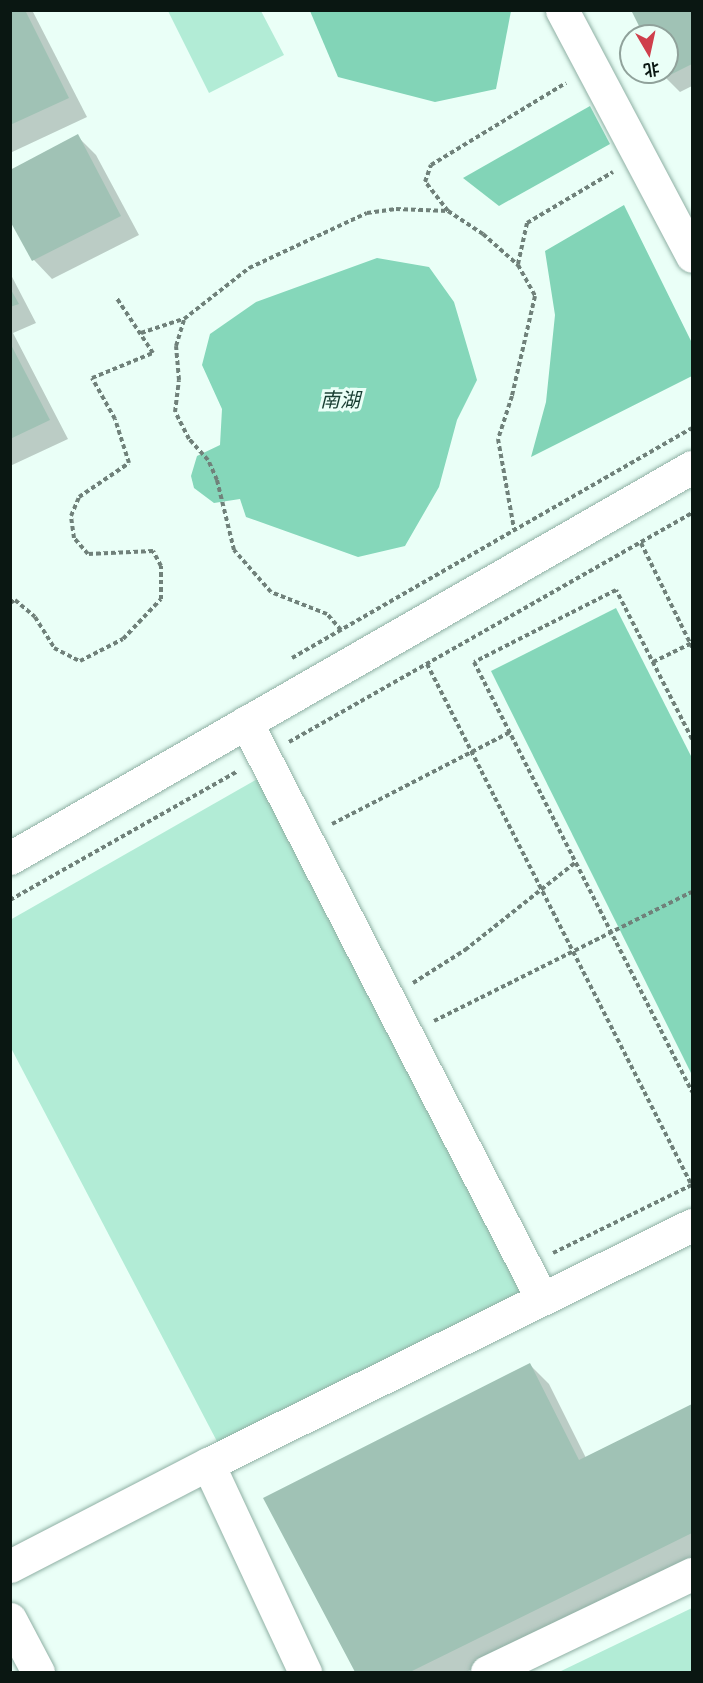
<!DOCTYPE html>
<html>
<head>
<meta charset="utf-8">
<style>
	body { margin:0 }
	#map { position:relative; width:703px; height:1683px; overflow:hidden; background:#eafff7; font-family:"PT Sans Narrow","Noto Sans SC",sans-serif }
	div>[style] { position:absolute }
	.green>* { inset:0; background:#b2ecd6 }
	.forest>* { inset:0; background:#82d4b7 }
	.water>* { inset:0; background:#85d7ba }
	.shadow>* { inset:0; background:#0003 }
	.building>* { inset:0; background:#a0c2b5 }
	.path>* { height:4px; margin-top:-2px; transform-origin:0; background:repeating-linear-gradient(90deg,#70817a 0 4.5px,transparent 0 7.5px) }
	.roads { filter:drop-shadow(0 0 2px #8fb0a4) drop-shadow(0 0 2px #8fb0a4) }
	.minor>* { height:33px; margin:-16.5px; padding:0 16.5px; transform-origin:16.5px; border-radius:16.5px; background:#fff }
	span { translate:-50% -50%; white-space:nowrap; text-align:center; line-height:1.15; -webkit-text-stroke:6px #eafff7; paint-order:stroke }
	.water-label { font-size:20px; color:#183e32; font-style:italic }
	.frame { position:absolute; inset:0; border:12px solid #0a1712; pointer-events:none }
	.north { position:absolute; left:619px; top:24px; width:60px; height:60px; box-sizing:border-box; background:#eafff7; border:2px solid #90a29b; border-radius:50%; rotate:171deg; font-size:16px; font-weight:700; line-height:24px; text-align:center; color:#0a1712 }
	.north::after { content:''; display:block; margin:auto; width:21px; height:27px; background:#cf3f4c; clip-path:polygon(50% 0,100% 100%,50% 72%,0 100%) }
</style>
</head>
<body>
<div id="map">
	<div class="green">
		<div style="clip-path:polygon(168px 11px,261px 11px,284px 55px,209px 93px)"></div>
		<div style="clip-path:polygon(268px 773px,526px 1293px,221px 1449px,11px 1048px,10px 920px)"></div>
		<div style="clip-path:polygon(692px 1608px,692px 1672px,559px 1672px)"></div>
	</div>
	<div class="forest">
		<div style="clip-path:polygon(310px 11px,511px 11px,496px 89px,435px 102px,338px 77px)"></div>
		<div style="clip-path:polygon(590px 106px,610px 144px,499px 206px,463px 178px)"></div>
		<div style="clip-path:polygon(624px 205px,692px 343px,692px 376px,531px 457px,546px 402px,555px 315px,545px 251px)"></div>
	</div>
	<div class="water">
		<div style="clip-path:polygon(377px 258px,429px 267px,454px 302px,477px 380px,457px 420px,439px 487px,405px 546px,358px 557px,246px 517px,240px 499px,214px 503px,194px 488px,191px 476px,197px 456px,220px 445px,222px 409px,202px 365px,210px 334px,256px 302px)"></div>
		<div style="clip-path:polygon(616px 608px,692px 758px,692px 1075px,491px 671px)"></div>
	</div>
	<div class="shadow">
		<div style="clip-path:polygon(10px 10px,32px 10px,87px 117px,10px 153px)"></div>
		<div style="clip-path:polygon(633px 10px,692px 10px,692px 86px,680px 92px,665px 77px,667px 36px,645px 36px)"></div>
		<div style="clip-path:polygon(77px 136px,96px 155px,139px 235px,52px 279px,34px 260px,10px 218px)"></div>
		<div style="clip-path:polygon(10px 273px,36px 323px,13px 333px,68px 439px,10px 466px)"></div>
		<div style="clip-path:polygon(530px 1365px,549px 1384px,586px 1458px,692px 1405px,692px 1561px,466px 1672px,357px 1672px,265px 1499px)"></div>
	</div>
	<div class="building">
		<div style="clip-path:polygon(10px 10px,25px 10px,69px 98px,10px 125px)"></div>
		<div style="clip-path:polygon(631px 10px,692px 10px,692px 64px,664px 78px,661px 72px,667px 72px,667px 36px,644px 36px)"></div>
		<div style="clip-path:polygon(78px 134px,121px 216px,32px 261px,10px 221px,10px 170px)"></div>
		<div style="clip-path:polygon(10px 288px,19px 304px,10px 307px)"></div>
		<div style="clip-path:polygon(10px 343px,50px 420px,10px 439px)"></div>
		<div style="clip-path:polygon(530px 1363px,579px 1460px,692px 1404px,692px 1533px,410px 1672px,355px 1672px,263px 1498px)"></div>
	</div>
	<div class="path">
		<div style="left:448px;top:211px;width:37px;rotate:-128deg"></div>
		<div style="left:425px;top:182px;width:18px;rotate:-71deg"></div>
		<div style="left:431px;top:165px;width:158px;rotate:-31.3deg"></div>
		<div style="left:518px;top:264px;width:42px;rotate:-77.6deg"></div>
		<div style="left:527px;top:223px;width:100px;rotate:-30.7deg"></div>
		<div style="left:141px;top:333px;width:44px;rotate:-18.4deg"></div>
		<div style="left:641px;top:543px;width:116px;rotate:63.9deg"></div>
		<div style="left:10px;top:603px;width:6px;rotate:-31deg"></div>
		<div style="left:15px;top:600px;width:26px;rotate:40deg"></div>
		<div style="left:35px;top:617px;width:36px;rotate:58deg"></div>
		<div style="left:54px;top:648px;width:29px;rotate:27deg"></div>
		<div style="left:80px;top:661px;width:48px;rotate:-27.1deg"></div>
		<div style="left:123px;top:639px;width:55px;rotate:-46.5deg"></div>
		<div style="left:161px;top:599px;width:33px;rotate:-90deg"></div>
		<div style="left:161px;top:566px;width:17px;rotate:-118deg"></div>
		<div style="left:153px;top:551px;width:65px;rotate:177.4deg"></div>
		<div style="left:88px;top:554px;width:21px;rotate:-131deg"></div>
		<div style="left:74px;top:538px;width:22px;rotate:-98deg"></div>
		<div style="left:71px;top:516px;width:21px;rotate:-67deg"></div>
		<div style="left:79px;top:497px;width:60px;rotate:-34.2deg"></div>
		<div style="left:129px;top:463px;width:46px;rotate:-107.7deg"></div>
		<div style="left:115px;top:419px;width:47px;rotate:-119.3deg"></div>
		<div style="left:92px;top:378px;width:66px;rotate:-22.3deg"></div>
		<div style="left:153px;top:353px;width:67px;rotate:-123.5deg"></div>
		<div style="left:341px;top:630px;width:21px;rotate:-131deg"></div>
		<div style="left:327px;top:614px;width:60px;rotate:-158.6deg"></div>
		<div style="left:271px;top:592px;width:56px;rotate:-131.4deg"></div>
		<div style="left:234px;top:550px;width:72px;rotate:-103.7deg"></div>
		<div style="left:217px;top:480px;width:22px;rotate:-114deg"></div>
		<div style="left:208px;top:460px;width:28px;rotate:-132deg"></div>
		<div style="left:189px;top:439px;width:30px;rotate:-117deg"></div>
		<div style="left:175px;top:412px;width:32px;rotate:-83deg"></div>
		<div style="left:179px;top:380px;width:34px;rotate:-95deg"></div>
		<div style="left:176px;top:346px;width:28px;rotate:-73deg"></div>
		<div style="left:184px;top:319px;width:83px;rotate:-38.1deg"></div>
		<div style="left:249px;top:268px;width:130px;rotate:-25deg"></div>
		<div style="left:367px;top:213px;width:29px;rotate:-8deg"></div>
		<div style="left:396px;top:209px;width:52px;rotate:2.2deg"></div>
		<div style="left:448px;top:211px;width:42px;rotate:33.3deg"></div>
		<div style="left:483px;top:234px;width:47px;rotate:41.5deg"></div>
		<div style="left:518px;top:265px;width:35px;rotate:61deg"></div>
		<div style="left:535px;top:296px;width:103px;rotate:103deg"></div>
		<div style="left:512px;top:396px;width:45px;rotate:108deg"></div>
		<div style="left:498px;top:439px;width:91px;rotate:79.9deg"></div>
		<div style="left:292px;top:658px;width:461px;rotate:-29.9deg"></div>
		<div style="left:653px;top:662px;width:43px;rotate:-26deg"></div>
		<div style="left:427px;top:664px;width:585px;rotate:63.08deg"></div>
		<div style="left:692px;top:739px;width:167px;rotate:-117deg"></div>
		<div style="left:616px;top:590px;width:159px;rotate:153.1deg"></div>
		<div style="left:474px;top:662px;width:482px;rotate:63.1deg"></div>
		<div style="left:289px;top:742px;width:464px;rotate:-29.6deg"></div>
		<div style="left:332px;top:824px;width:200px;rotate:-27.3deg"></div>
		<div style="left:10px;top:900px;width:262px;rotate:-29.5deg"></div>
		<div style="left:413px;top:983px;width:62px;rotate:-32.4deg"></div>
		<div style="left:465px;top:950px;width:142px;rotate:-38.4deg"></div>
		<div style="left:434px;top:1021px;width:288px;rotate:-26.6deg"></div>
		<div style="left:553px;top:1253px;width:155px;rotate:-26.1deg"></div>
	</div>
	<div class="roads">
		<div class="minor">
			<div style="left:562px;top:10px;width:278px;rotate:62.1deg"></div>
			<div style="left:246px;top:722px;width:648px;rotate:62.84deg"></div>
			<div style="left:10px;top:858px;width:786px;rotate:-29.83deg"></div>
			<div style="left:208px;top:1464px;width:230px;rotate:65deg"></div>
			<div style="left:10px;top:1566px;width:223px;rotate:-27.3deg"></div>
			<div style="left:208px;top:1464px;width:540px;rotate:-26.28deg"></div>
			<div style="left:10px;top:1619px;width:60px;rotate:62.2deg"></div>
			<div style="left:487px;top:1672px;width:227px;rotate:-25.6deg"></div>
		</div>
	</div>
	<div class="water-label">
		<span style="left:340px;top:400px">南湖</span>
	</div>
	<div class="frame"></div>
	<div class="north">北</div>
</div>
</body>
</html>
